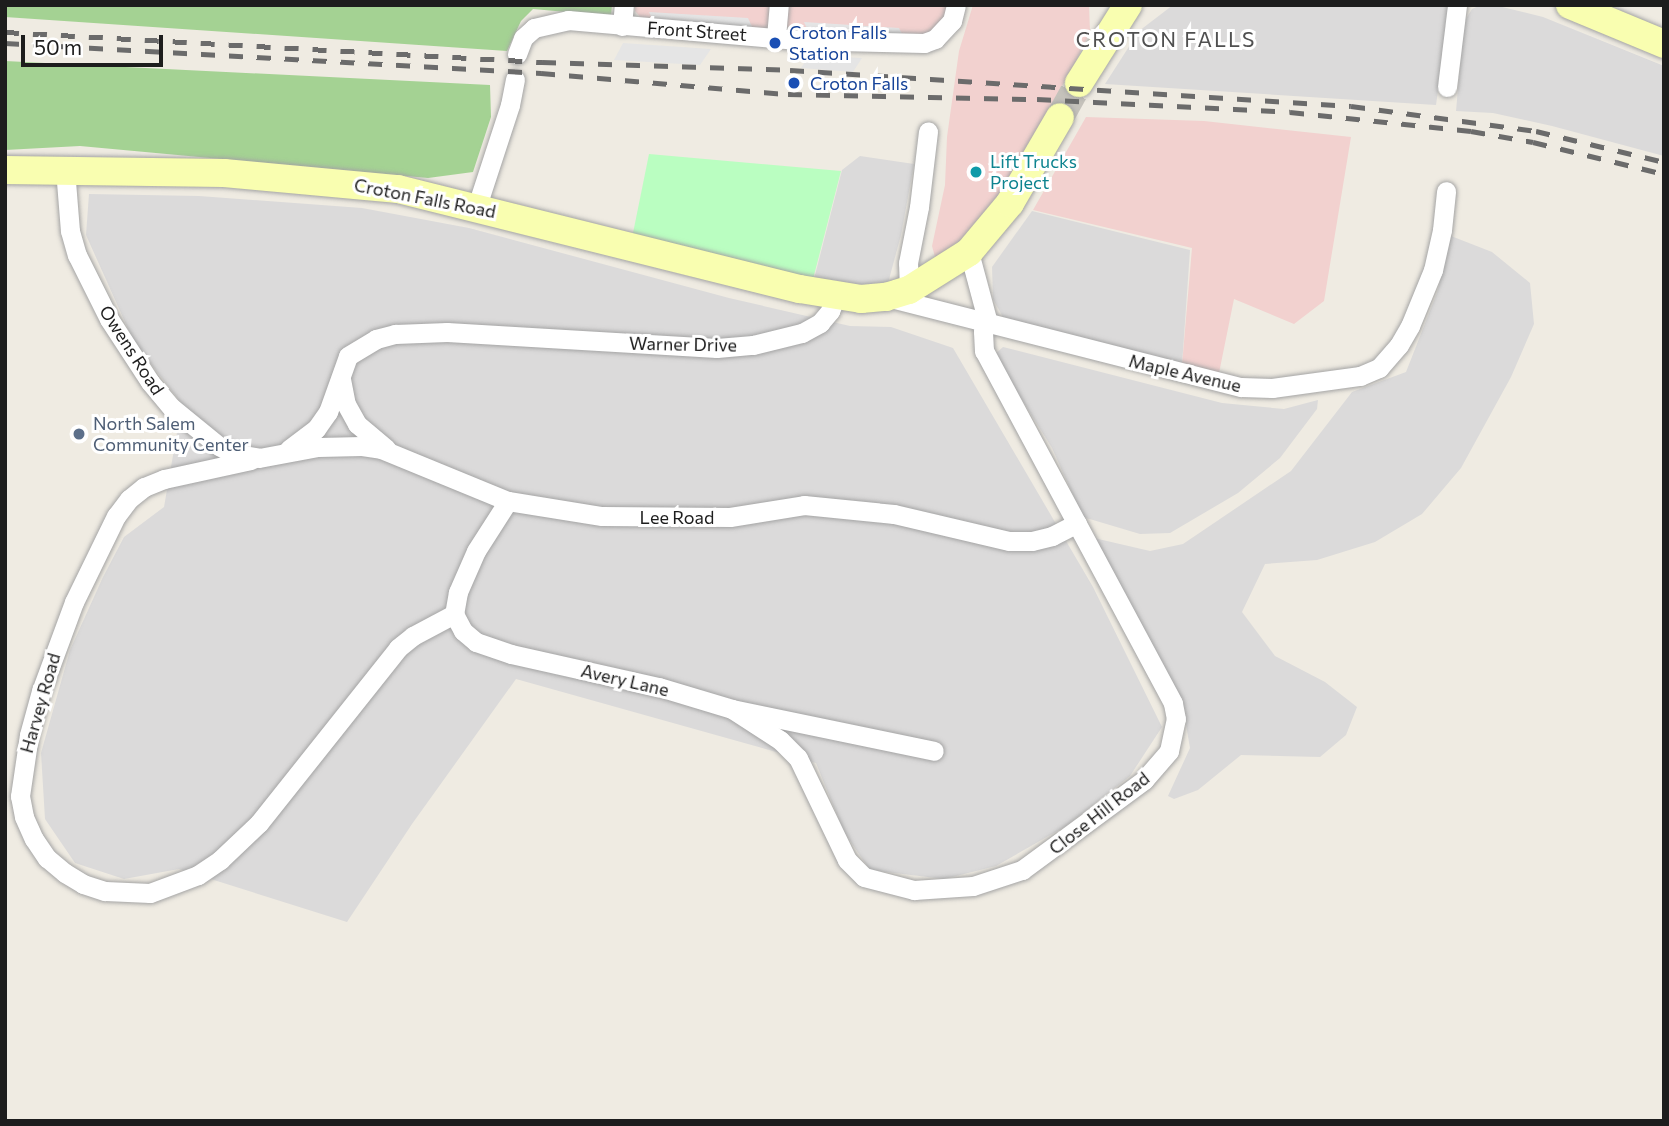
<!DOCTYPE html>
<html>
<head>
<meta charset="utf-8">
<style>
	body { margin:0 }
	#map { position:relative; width:1669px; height:1126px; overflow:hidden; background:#efebe2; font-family:Commissioner,sans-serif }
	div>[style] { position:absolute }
	.residential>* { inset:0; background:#dbdada }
	.commercial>* { inset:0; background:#f2d1cf }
	.forest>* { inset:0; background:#a4d293 }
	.park>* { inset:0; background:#bafec1 }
	.parking>* { inset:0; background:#e5e5e5 }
	.secondary-tunnel>* { height:28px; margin-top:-14px; transform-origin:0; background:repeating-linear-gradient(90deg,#c5c2bb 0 28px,transparent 0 42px) }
	.roads { filter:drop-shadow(0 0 2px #a4a4a4) drop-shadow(0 0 2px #a4a4a4) }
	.street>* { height:19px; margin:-9.5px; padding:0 9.5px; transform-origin:9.5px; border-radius:9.5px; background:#fff }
	.secondary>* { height:28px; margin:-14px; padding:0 14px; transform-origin:14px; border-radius:14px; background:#f9feb0 }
	.rail>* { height:5px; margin-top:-2.5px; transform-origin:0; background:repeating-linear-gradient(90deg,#6b6b6b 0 14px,transparent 0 28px) }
	.dots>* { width:19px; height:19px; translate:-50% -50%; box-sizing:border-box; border:4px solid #fff; border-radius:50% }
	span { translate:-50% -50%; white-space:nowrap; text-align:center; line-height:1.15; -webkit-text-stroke:6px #fff; paint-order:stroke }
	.street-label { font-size:18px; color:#1d1d1d }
	.transit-label { font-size:18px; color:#164399 }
	.left { translate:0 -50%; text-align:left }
	.culture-label { font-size:18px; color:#0d838f }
	.service-label { font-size:18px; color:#4e5e75 }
	.quarter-label { font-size:21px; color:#505050; letter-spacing:2px }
	.frame { position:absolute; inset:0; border:7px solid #1d1d1d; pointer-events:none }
	.scale { position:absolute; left:21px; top:35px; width:142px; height:32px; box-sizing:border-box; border:4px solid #1d1d1d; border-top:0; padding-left:9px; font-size:21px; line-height:24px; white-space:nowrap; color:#1d1d1d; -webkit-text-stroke:5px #fff; paint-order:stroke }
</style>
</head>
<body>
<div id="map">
	<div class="residential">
		<div style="clip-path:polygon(1173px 5px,1450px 5px,1436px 105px,1105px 84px,1139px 31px)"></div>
		<div style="clip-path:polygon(1481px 5px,1494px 5px,1543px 17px,1664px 66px,1664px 156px,1552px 126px,1493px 113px,1456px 111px,1464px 22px,1472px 9px)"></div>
		<div style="clip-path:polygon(860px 156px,914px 164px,901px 235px,888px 283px,870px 293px,813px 283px,842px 170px)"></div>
		<div style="clip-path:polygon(89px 194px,199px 196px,362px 208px,469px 228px,729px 298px,850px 326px,891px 327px,953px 348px,1093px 587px,1162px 727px,1130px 776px,1066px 826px,996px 866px,944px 879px,870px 870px,844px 832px,816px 763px,516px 679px,412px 824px,347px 922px,179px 869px,124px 879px,75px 863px,45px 819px,41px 753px,70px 650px,103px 577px,124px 537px,164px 507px,182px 404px,134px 342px,86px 235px)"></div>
		<div style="clip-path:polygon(1032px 211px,1190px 250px,1182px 365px,1003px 317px,993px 299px,992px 267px)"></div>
		<div style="clip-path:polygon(1451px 236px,1492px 252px,1530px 283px,1534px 324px,1511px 377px,1461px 468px,1422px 514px,1375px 542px,1317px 560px,1265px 564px,1242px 612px,1275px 656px,1325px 682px,1357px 707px,1346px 735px,1320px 757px,1241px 755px,1198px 790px,1174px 799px,1168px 796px,1190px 748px,1182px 701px,1094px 538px,1150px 551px,1183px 544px,1291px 471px,1352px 392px,1406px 372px,1437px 293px)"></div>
		<div style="clip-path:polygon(1003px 347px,1222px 403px,1284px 409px,1318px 400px,1317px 409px,1280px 458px,1238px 493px,1170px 533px,1140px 534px,1083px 517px,1052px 448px,994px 355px)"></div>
	</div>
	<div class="commercial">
		<div style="clip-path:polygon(635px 5px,951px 5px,936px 34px,807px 37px,799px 28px,770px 25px,767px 33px,646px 24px,635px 11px)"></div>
		<div style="clip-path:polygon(973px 5px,1089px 5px,1090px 32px,1072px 69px,999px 194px,976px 224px,944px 258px,935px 257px,932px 246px,945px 185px,947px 137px,959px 51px)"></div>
		<div style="clip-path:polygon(1086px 117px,1204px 121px,1351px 137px,1324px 301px,1294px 324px,1234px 299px,1219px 373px,1182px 365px,1192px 248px,1033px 210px)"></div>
	</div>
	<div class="forest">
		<div style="clip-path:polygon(5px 5px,612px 5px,611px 16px,533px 9px,521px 21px,507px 51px,5px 17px)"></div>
		<div style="clip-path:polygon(5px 61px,490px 85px,491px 117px,473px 172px,428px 178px,80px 146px,5px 150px)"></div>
	</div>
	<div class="park">
		<div style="clip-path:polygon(649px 154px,841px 171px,812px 283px,632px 238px)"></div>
	</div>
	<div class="parking">
		<div style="clip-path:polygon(649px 12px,748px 18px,755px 33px,655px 26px)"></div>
		<div style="clip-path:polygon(804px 22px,899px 28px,905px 40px,810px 35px)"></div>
		<div style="clip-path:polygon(623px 43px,711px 49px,700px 65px,614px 60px)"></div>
		<div style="clip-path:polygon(809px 55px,862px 58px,853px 72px,801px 68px)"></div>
	</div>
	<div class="secondary-tunnel">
		<div style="left:1060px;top:117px;width:39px;rotate:-61deg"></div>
	</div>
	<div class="roads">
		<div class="street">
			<div style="left:622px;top:26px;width:21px;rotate:-85deg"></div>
			<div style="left:776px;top:37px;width:32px;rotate:-85deg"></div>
			<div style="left:517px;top:54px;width:17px;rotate:-69deg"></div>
			<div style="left:523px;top:38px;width:15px;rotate:-42deg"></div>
			<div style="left:534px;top:28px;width:35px;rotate:-13deg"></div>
			<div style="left:568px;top:20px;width:230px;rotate:5deg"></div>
			<div style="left:797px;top:40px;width:127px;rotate:1.4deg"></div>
			<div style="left:924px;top:43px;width:12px;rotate:-20deg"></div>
			<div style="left:935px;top:39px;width:25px;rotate:-47deg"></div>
			<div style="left:952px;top:21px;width:16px;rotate:-76deg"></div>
			<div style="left:1447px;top:87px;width:83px;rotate:-83deg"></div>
			<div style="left:65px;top:169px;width:62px;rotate:85.4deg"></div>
			<div style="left:70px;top:231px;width:25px;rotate:74deg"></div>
			<div style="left:77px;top:255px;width:72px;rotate:63.4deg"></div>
			<div style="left:109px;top:319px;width:75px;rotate:56.9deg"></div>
			<div style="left:150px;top:382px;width:34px;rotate:50deg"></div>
			<div style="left:172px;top:408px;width:60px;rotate:39deg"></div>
			<div style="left:219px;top:446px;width:15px;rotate:28deg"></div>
			<div style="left:232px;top:453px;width:27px;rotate:10deg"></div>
			<div style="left:259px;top:458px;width:60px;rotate:-10.6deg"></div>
			<div style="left:318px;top:447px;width:44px;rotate:-1.3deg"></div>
			<div style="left:362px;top:446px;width:19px;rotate:9deg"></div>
			<div style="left:381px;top:449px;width:137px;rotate:22.3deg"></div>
			<div style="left:508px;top:501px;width:95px;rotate:9.1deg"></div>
			<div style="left:602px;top:516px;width:128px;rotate:0.4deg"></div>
			<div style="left:730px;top:517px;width:75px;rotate:-9.2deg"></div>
			<div style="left:804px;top:505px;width:90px;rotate:5.7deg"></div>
			<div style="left:894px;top:514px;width:118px;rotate:13.2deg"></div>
			<div style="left:1009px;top:541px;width:23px"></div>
			<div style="left:1032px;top:541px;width:21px;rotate:-14deg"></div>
			<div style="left:1052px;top:536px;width:28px;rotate:-27deg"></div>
			<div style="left:477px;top:206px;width:106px;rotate:-71.9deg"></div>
			<div style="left:510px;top:105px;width:26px;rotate:-79deg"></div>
			<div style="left:909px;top:290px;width:27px;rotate:-92deg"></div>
			<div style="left:908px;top:263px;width:57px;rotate:-78.9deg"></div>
			<div style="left:919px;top:207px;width:76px;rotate:-83.2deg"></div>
			<div style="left:887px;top:297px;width:365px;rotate:14.3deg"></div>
			<div style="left:1241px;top:387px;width:31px;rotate:2deg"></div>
			<div style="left:1272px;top:388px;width:89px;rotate:-7.8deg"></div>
			<div style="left:1360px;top:376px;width:21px;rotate:-23deg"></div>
			<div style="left:1379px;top:368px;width:30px;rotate:-49deg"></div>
			<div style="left:1399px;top:345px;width:22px;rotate:-60deg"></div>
			<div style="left:1410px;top:326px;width:61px;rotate:-67.7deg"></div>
			<div style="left:1433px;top:270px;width:41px;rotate:-77.3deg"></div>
			<div style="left:1442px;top:230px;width:39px;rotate:-84deg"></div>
			<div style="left:341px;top:379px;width:25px;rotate:79deg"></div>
			<div style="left:346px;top:404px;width:23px;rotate:61deg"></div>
			<div style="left:357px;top:424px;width:38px;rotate:40deg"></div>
			<div style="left:289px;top:449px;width:34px;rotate:-37deg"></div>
			<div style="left:316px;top:429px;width:21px;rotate:-55deg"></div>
			<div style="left:328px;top:412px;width:59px;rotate:-70.3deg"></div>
			<div style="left:348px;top:356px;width:33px;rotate:-31deg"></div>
			<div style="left:376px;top:339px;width:20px;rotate:-15deg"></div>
			<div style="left:395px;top:334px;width:52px;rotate:-2.2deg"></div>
			<div style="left:447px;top:332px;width:270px;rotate:3.4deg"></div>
			<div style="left:717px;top:348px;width:36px;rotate:-5deg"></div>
			<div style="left:753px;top:345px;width:50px;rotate:-13.8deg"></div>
			<div style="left:802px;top:333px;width:21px;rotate:-29deg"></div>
			<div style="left:820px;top:323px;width:16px;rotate:-50deg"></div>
			<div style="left:830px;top:311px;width:16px;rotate:-68deg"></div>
			<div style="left:251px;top:460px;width:89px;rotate:167.7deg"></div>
			<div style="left:164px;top:479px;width:22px;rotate:158deg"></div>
			<div style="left:144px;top:487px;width:19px;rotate:141deg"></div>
			<div style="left:129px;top:499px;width:21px;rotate:127deg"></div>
			<div style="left:116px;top:516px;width:96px;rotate:116deg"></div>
			<div style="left:74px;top:602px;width:95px;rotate:110.3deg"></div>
			<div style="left:41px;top:691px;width:46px;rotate:105.3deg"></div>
			<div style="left:29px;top:735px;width:62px;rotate:98.4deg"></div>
			<div style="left:20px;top:796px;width:21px;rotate:79deg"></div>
			<div style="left:24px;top:817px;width:24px;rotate:66deg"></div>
			<div style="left:34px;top:839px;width:23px;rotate:56deg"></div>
			<div style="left:47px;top:858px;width:23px;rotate:40deg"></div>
			<div style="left:65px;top:873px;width:21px;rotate:31deg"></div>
			<div style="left:83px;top:884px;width:23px;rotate:18deg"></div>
			<div style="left:105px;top:891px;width:45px;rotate:2.5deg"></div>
			<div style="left:150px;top:893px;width:51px;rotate:-20.6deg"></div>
			<div style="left:198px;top:875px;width:27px;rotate:-34deg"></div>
			<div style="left:220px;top:860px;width:54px;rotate:-43.5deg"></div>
			<div style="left:259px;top:823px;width:223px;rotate:-51.5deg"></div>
			<div style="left:398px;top:648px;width:19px;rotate:-39deg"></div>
			<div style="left:413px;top:636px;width:47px;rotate:-28.2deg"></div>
			<div style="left:508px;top:501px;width:59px;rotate:122.6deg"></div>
			<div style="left:476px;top:551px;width:45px;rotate:113.7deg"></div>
			<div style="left:458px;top:592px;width:22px;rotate:100deg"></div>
			<div style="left:454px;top:614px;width:19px;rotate:62deg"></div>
			<div style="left:463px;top:631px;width:17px;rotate:40deg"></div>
			<div style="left:476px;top:642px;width:37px;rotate:19deg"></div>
			<div style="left:511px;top:654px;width:152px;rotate:12.6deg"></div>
			<div style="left:659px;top:687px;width:76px;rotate:16.8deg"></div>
			<div style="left:732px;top:709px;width:206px;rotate:11.7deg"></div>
			<div style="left:732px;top:709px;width:57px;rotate:32.9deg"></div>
			<div style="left:780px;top:740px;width:25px;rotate:45deg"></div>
			<div style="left:798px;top:758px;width:113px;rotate:64.3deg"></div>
			<div style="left:847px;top:860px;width:24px;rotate:45deg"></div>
			<div style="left:864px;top:877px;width:52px;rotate:14.6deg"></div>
			<div style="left:914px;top:890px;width:59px;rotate:-3.9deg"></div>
			<div style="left:973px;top:886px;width:52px;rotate:-18.1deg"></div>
			<div style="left:1022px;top:870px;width:152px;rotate:-36.4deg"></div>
			<div style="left:1144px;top:780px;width:38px;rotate:-49deg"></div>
			<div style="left:1169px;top:751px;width:33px;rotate:-78deg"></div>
			<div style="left:1176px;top:719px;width:16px;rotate:-101deg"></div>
			<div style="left:1173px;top:703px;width:400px;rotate:-118.2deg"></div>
			<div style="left:984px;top:351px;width:20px;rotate:-93deg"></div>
			<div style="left:983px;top:331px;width:9px;rotate:-58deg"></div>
			<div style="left:988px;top:323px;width:73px;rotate:-105deg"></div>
		</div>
		<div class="secondary">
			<div style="left:1570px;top:5px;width:102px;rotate:22.5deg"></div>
			<div style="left:1079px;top:83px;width:92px;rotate:-57.9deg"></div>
			<div style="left:5px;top:170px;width:219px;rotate:0.8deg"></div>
			<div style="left:224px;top:173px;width:175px;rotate:5.3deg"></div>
			<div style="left:398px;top:189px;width:414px;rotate:14deg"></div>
			<div style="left:800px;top:289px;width:62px;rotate:9.3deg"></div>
			<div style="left:861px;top:299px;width:25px;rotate:-5deg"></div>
			<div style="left:886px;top:297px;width:24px;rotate:-17deg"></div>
			<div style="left:909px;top:290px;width:71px;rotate:-32.3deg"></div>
			<div style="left:969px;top:252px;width:64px;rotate:-50.1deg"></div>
			<div style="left:1010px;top:203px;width:99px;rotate:-59.8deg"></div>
		</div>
	</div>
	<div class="rail">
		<div style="left:5px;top:32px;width:538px;rotate:3.2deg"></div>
		<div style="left:542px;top:62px;width:248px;rotate:1.8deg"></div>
		<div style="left:790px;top:70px;width:562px;rotate:3.67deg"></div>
		<div style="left:1351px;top:106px;width:187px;rotate:7.7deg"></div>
		<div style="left:1536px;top:131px;width:132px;rotate:13.6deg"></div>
		<div style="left:5px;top:43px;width:537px;rotate:3.2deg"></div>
		<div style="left:541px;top:73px;width:248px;rotate:4.9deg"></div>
		<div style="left:788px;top:94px;width:249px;rotate:1.2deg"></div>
		<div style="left:1037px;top:99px;width:253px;rotate:2.9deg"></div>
		<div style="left:1290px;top:112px;width:182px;rotate:6deg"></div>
		<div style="left:1471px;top:131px;width:63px;rotate:10.1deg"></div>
		<div style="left:1533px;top:142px;width:135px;rotate:13.7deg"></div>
	</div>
	<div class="dots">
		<div style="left:775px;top:43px;background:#1a4fb4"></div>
		<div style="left:794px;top:83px;background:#1a4fb4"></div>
		<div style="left:976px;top:172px;background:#0f9aa8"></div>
		<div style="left:79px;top:434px;background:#5c6f8a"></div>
	</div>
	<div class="street-label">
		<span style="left:697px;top:31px;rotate:4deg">Front Street</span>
		<span style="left:425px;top:198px;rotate:11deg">Croton Falls Road</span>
		<span style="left:683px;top:344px;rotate:1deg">Warner Drive</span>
		<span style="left:132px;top:350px;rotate:57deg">Owens Road</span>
		<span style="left:1185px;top:373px;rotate:13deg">Maple Avenue</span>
		<span style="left:677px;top:517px">Lee Road</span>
		<span style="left:625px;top:680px;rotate:13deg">Avery Lane</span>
		<span style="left:40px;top:703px;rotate:-74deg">Harvey Road</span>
		<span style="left:1099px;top:813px;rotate:-38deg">Close Hill Road</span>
	</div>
	<div class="transit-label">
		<span class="left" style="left:789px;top:43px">Croton Falls<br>Station</span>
		<span class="left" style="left:810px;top:83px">Croton Falls</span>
	</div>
	<div class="culture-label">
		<span class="left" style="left:990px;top:172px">Lift Trucks<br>Project</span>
	</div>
	<div class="service-label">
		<span class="left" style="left:93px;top:434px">North Salem<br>Community Center</span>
	</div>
	<div class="quarter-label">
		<span style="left:1166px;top:39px">CROTON FALLS</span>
	</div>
	<div class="frame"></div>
	<div class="scale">50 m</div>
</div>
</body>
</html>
